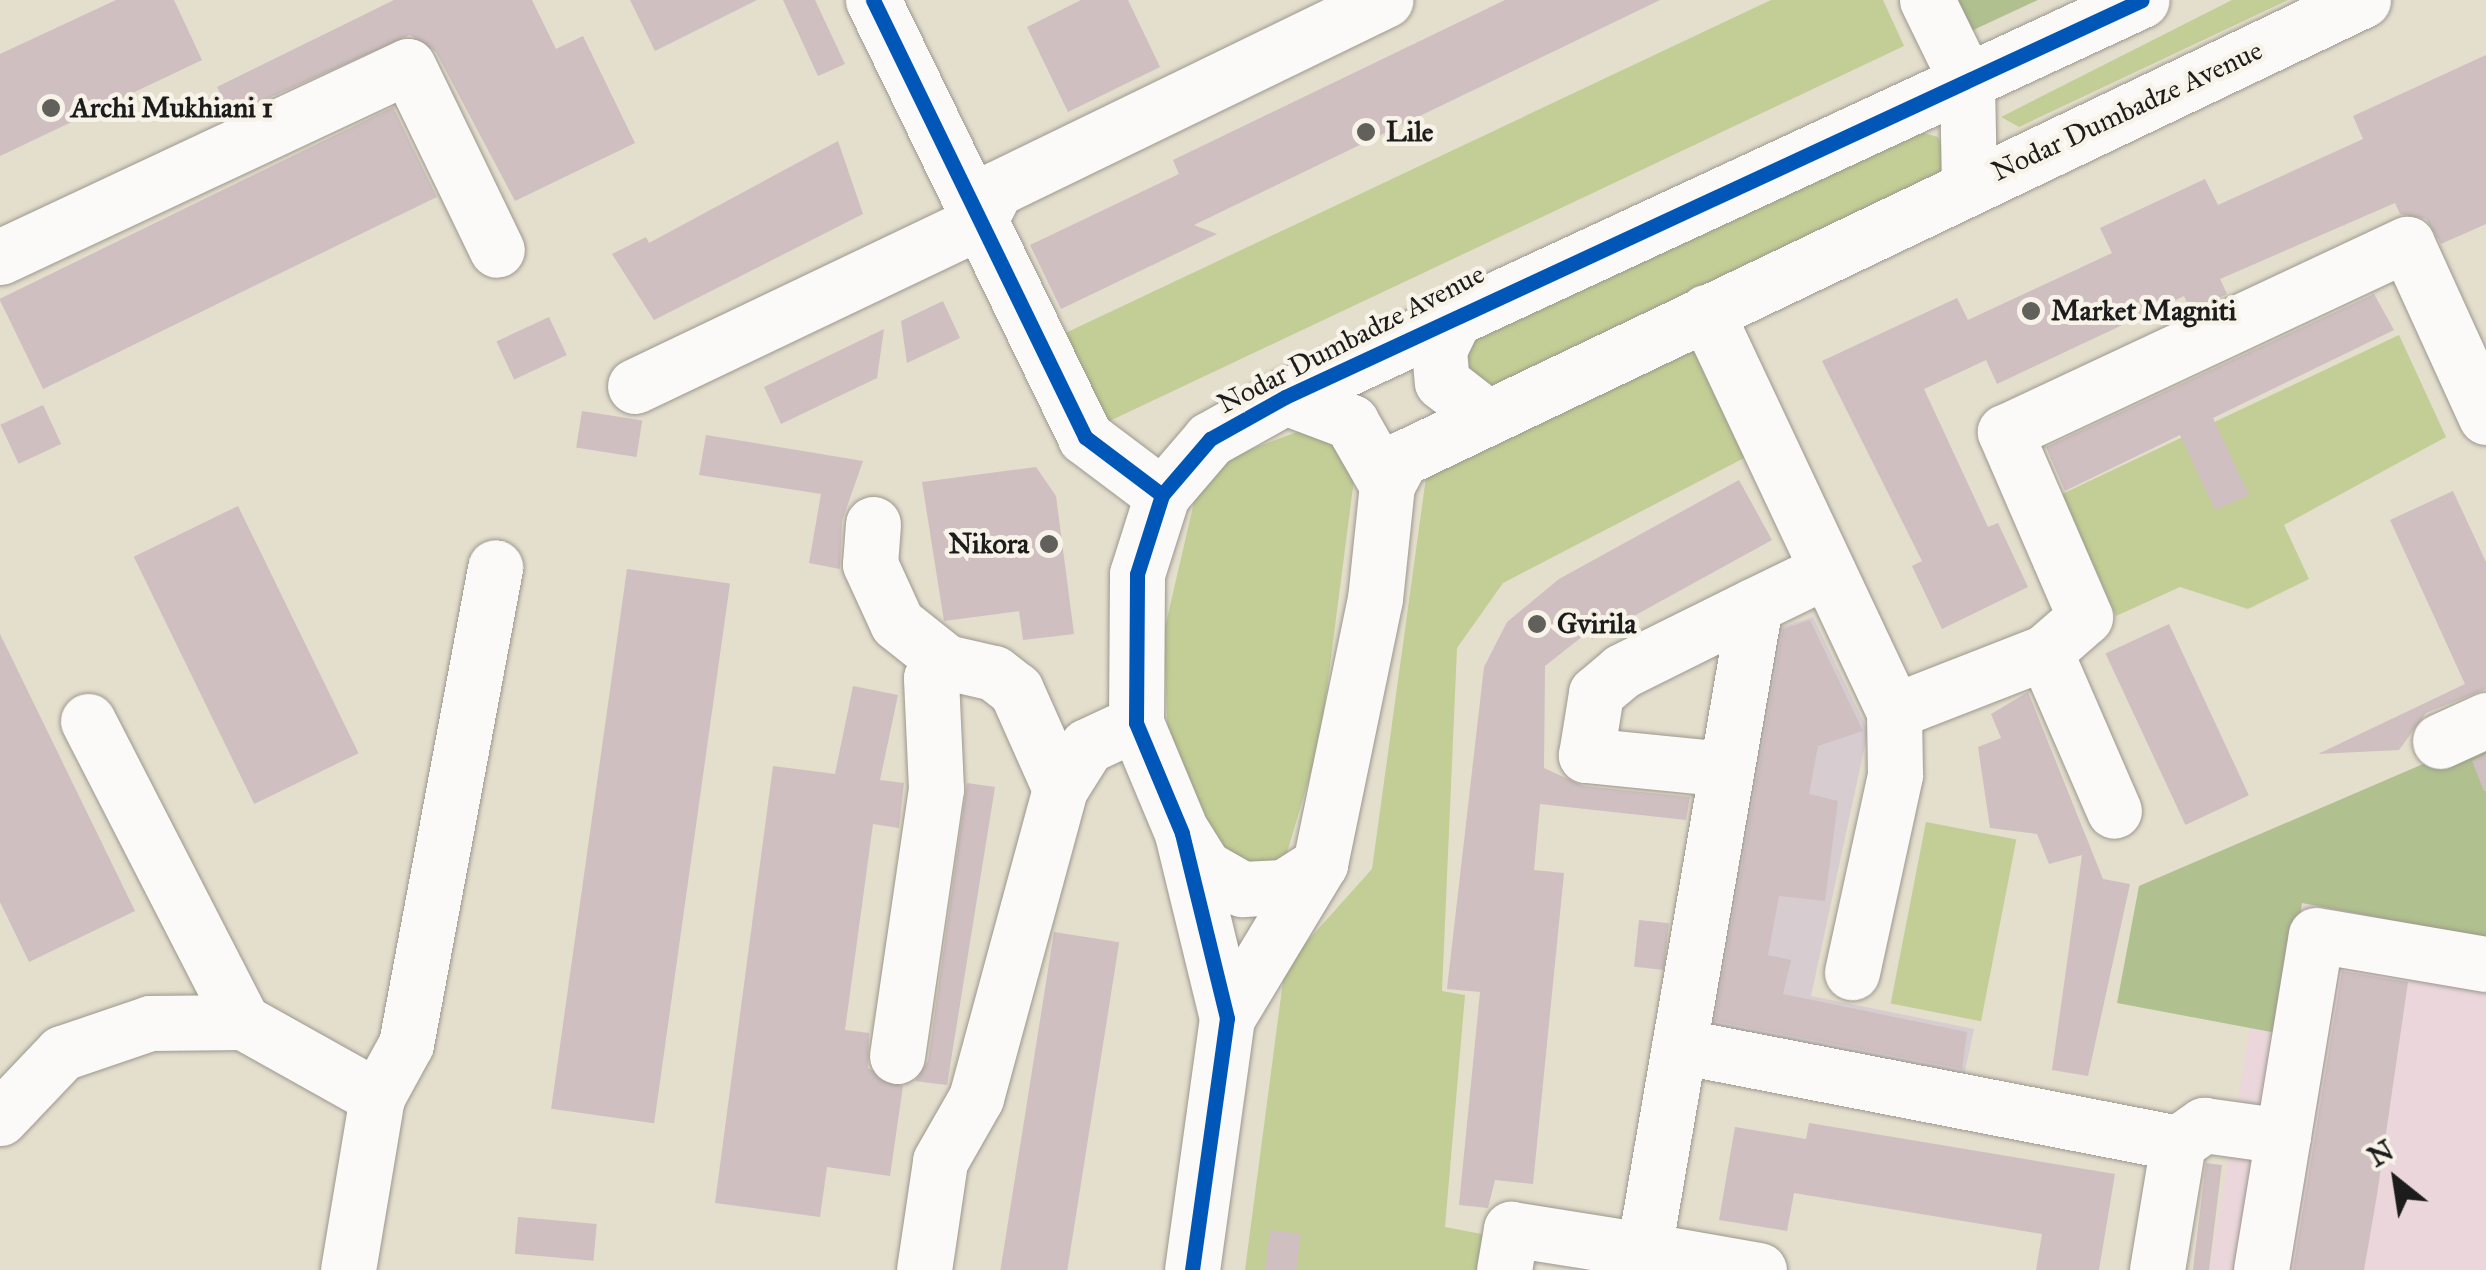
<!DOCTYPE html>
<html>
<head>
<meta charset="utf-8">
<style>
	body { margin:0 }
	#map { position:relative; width:2486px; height:1270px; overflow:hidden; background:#e4decd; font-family:"IM FELL Great Primer",serif }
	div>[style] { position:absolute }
	.built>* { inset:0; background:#ead6db }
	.industrial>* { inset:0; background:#d7ccd0 }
	.green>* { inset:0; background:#c2ce95; transform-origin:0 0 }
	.forest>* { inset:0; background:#b0c08f }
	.building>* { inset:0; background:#cfbfc0; transform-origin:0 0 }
	.roads { filter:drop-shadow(0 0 2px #9c988e) drop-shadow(0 0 2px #9c988e) }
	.minor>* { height:55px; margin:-27.5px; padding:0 27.5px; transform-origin:27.5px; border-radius:27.5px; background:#fbfaf8 }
	.cycleway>* { height:15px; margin:-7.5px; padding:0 7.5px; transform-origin:7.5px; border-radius:7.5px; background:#0057b8 }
	.dots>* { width:28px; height:28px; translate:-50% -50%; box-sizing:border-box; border:5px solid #f7f3e8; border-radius:50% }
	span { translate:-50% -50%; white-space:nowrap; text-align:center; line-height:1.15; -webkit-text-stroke:9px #f7f3e8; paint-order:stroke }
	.poi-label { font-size:28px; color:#1c1c1c; font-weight:700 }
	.left { translate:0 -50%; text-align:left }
	.right { translate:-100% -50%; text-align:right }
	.street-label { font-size:28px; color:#1c1c1c }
	.north { position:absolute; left:2346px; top:1130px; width:100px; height:100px; -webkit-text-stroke:8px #f7f3e8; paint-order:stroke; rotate:330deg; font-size:28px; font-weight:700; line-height:40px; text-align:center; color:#1c1c1c }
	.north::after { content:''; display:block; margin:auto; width:35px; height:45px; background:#1c1c1c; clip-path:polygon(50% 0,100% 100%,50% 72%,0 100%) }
</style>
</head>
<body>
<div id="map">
	<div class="built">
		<div style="clip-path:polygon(2486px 775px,2486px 1270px,2210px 1270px,2276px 867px)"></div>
	</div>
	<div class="industrial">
		<div style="clip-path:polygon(1813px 617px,1868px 731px,1811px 996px,1974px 1029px,1964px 1075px,1701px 1026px,1766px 632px)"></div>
	</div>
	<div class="green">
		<div style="clip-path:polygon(1771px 0,1883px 0,1904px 46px,1099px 426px,1057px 337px)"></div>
		<div style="clip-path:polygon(2232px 0,2288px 0,2019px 127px,2001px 117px)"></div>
		<div style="clip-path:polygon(1909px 129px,1938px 137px,1946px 157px,1939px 180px,1499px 389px,1473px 389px,1460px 345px)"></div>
		<div style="clip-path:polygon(2399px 335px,2446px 437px,2284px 525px,2309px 579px,2248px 609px,2180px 587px,2116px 616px,2062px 494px)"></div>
		<div style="clip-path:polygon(1693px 346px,1746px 457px,1503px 583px,1457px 648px,1442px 991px,1465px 995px,1445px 1227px,1492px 1236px,1485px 1270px,1245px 1270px,1285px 966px,1372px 869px,1427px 470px)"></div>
		<div style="clip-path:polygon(1308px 428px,1345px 442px,1355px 472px,1320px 742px,1285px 859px,1232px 865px,1168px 745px,1164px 632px,1194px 502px,1227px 458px)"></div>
		<div style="left:1926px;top:822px;width:92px;height:185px;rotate:11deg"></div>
	</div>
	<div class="forest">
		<div style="clip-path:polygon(1953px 0,2038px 0,1969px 32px)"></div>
		<div style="clip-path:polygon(2486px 737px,2486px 938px,2302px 903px,2282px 1034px,2117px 1003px,2139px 886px)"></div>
	</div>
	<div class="building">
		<div style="clip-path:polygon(116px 0,174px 0,202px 60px,0 156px,0 54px)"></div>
		<div style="clip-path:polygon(394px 0,532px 0,556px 49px,583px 36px,635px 143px,515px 201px,436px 52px,410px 35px,231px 115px,217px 87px)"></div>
		<div style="clip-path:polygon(630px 0,757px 0,655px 51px)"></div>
		<div style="clip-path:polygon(783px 0,815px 0,845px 64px,818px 76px)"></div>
		<div style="clip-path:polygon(1081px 0,1128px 0,1160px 67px,1068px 112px,1027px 27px)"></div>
		<div style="clip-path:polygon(1505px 0,1660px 0,1194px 225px,1217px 234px,1061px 309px,1030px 245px,1179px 174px,1173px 160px)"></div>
		<div style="clip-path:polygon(2486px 55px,2486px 224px,2441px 244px,2426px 219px,2400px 214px,2395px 203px,2220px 279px,2227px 294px,2191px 311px,2184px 296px,1997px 384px,1986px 360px,1924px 389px,1988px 527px,1998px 523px,2028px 587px,1942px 629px,1912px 566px,1922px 561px,1822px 361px,1957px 298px,1968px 320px,2112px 253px,2100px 228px,2205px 179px,2218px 205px,2363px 139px,2353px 116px)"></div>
		<div style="left:393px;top:107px;width:100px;height:438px;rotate:64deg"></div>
		<div style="clip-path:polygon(838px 141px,863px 214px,654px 320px,612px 254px,646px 237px,649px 243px)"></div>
		<div style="clip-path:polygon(2374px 294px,2394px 330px,2213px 418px,2249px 495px,2215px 510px,2180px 435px,2065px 491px,2046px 447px)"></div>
		<div style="clip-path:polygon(943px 301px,960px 338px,907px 363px,901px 321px)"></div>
		<div style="left:549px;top:317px;width:42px;height:58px;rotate:65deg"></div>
		<div style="clip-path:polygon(884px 329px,877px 378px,781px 424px,764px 387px)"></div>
		<div style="left:43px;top:405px;width:43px;height:47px;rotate:65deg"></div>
		<div style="left:582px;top:411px;width:61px;height:37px;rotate:9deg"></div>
		<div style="clip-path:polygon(706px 435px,863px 461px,842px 521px,840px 569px,809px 563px,821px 494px,699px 475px)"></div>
		<div style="clip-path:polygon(1036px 467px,1056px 496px,1074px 634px,1023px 640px,1019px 611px,944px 621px,922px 482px)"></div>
		<div style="clip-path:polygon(1739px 480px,1772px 540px,1592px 639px,1588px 632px,1545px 666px,1544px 768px,1583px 786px,1690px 797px,1686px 820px,1540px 804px,1534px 870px,1564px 873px,1533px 1184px,1495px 1180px,1488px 1208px,1459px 1205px,1480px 992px,1447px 989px,1484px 667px,1507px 622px,1559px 579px)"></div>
		<div style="clip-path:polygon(2453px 491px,2486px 562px,2486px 689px,2426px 713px,2399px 750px,2318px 754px,2465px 684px,2390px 520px)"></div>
		<div style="left:238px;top:506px;width:275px;height:116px;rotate:64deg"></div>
		<div style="left:627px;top:569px;width:104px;height:545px;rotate:8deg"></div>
		<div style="clip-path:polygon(1810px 620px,1863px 731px,1818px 746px,1809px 794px,1838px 801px,1825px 901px,1779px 896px,1768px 955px,1791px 960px,1783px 994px,1967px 1032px,1962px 1069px,1715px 1021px,1783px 629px)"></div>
		<div style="left:2169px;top:624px;width:189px;height:70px;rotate:65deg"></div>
		<div style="clip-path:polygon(0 634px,135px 911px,29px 962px,0 902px)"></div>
		<div style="clip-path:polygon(853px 686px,898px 695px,880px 780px,904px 783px,899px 828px,873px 824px,845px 1030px,869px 1033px,868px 1068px,903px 1086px,890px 1176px,827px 1167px,820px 1217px,715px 1203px,773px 766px,835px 774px)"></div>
		<div style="clip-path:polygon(2028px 692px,2103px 879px,2130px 884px,2088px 1076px,2052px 1070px,2082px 855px,2049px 864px,2037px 834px,1990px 828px,1978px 747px,2001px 738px,1991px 714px)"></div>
		<div style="clip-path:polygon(2486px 754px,2486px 791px,2484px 791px,2472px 761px)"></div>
		<div style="clip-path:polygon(967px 783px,995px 787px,947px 1085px,915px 1081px,928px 1061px)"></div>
		<div style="left:1639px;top:920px;width:30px;height:47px;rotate:6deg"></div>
		<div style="left:1054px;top:932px;width:66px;height:343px;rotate:9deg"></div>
		<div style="clip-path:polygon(2342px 971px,2408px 982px,2377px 1195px,2364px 1270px,2293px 1270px)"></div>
		<div style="clip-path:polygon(1809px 1123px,2115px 1174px,2099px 1270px,2036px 1270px,2042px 1234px,1794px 1193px,1787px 1231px,1719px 1220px,1735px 1127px,1806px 1139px)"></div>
		<div style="left:2206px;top:1163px;width:16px;height:108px;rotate:7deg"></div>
		<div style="left:518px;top:1217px;width:79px;height:37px;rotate:5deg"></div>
		<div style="left:1270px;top:1230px;width:31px;height:40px;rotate:7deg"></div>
	</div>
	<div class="roads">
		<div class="minor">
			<div style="left:873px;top:0;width:486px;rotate:64.1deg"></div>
			<div style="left:1085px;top:437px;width:96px;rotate:37deg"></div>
			<div style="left:1927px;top:0;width:91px;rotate:64deg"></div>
			<div style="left:1967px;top:82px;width:103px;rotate:88.9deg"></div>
			<div style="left:0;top:257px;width:450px;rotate:-25.1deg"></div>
			<div style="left:408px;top:66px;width:204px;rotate:64.2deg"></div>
			<div style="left:1458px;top:311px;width:43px;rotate:116deg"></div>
			<div style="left:1439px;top:350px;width:32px;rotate:85deg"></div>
			<div style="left:1442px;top:382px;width:57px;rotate:37.9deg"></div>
			<div style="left:1706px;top:312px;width:441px;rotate:64.8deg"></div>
			<div style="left:1894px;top:711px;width:64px;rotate:89.1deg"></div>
			<div style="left:1895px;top:775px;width:202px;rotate:102.3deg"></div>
			<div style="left:635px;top:386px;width:381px;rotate:-25.5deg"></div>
			<div style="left:979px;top:222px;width:37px;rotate:-63deg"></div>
			<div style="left:996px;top:189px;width:433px;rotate:-25.9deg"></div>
			<div style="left:1285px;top:397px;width:71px;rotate:20.7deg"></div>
			<div style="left:1351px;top:422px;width:73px;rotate:60.3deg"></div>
			<div style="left:873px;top:524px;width:40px;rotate:94.3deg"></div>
			<div style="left:870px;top:564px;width:65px;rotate:65.4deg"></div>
			<div style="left:897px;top:623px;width:63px;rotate:38.5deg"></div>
			<div style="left:946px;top:662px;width:49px;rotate:12.9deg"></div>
			<div style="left:994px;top:673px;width:28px;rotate:38deg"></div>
			<div style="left:1016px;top:690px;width:108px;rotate:66deg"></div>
			<div style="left:2045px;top:652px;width:173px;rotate:66.5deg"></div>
			<div style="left:1894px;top:711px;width:162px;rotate:-21.3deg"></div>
			<div style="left:2045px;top:652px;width:53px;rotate:-41.2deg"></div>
			<div style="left:2085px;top:617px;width:202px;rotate:-113.4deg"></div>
			<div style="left:2005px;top:432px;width:444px;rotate:-25.1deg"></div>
			<div style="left:2407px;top:244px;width:190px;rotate:65.5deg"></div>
			<div style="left:88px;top:721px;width:339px;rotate:62.8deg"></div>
			<div style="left:243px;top:1022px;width:154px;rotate:29.2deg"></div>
			<div style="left:2440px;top:741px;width:51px;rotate:-24.5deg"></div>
			<div style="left:1726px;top:769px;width:141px;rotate:-174.3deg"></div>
			<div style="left:1586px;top:755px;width:63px;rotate:-80.8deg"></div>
			<div style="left:1596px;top:693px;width:34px;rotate:-40deg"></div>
			<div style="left:1622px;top:671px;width:148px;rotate:-26.4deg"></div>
			<div style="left:1184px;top:835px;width:39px;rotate:58deg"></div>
			<div style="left:1205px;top:868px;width:43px;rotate:29.6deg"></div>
			<div style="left:1242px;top:889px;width:42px;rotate:-2.7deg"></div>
			<div style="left:1284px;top:887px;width:43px;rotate:-32.6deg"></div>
			<div style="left:1227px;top:1018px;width:180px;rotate:-58.9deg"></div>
			<div style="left:1320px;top:864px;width:271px;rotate:-78.3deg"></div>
			<div style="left:1375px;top:599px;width:115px;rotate:-84deg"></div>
			<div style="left:1387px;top:485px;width:30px;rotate:-62deg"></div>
			<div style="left:1401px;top:459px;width:1066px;rotate:-25.51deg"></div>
			<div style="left:1679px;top:1046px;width:508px;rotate:11deg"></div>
			<div style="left:2178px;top:1143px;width:129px;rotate:99.4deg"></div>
			<div style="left:897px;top:1056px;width:270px;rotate:-81.7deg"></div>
			<div style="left:936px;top:789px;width:111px;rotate:-92.6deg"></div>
			<div style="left:931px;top:678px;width:22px;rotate:-47deg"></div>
			<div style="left:0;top:1118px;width:90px;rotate:-46.4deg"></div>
			<div style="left:62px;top:1053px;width:93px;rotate:-18.8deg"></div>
			<div style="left:150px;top:1023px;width:93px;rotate:-0.6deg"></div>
			<div style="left:2178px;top:1143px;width:32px;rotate:-35deg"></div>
			<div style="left:2204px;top:1125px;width:80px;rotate:7.9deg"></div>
			<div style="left:348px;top:1270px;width:175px;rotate:-80.5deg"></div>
			<div style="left:377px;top:1097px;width:60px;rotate:-61.3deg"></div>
			<div style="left:406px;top:1044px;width:485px;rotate:-79.4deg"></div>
			<div style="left:924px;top:1270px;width:110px;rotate:-81.6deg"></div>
			<div style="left:940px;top:1161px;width:73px;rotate:-60.3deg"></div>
			<div style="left:976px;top:1098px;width:320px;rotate:-74.8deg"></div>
			<div style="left:1060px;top:789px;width:51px;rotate:-57.9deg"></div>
			<div style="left:1087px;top:746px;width:54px;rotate:-25.1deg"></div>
			<div style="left:1192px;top:1270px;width:254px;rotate:-82.1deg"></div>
			<div style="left:1227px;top:1018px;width:190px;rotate:-103.7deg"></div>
			<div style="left:1182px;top:833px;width:119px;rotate:-112.7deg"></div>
			<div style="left:1136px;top:723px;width:149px;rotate:-89.6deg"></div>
			<div style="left:1137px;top:574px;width:83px;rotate:-72.4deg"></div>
			<div style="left:1162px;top:495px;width:74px;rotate:-49.4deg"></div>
			<div style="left:1210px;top:439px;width:86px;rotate:-29.2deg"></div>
			<div style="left:1285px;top:397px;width:944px;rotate:-24.86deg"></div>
			<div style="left:1504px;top:1270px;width:42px;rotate:-80.3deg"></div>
			<div style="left:1511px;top:1229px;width:135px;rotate:9deg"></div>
			<div style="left:1759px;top:1270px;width:117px;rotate:-170.1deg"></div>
			<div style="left:1644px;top:1250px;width:654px;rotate:-80.24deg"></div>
			<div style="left:1755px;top:605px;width:80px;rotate:-25.9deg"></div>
			<div style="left:2261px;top:1270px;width:339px;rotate:-80.7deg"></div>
			<div style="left:2316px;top:935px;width:172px;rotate:9.7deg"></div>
		</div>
	</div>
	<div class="cycleway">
		<div style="left:873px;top:0;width:486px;rotate:64.1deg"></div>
		<div style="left:1085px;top:437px;width:96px;rotate:37deg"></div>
		<div style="left:1192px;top:1270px;width:254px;rotate:-82.1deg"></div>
		<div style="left:1227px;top:1018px;width:190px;rotate:-103.7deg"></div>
		<div style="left:1182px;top:833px;width:119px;rotate:-112.7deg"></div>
		<div style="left:1136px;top:723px;width:149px;rotate:-89.6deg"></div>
		<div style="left:1137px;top:574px;width:83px;rotate:-72.4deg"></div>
		<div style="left:1162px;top:495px;width:74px;rotate:-49.4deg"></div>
		<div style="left:1210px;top:439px;width:86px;rotate:-29.2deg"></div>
		<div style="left:1285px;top:397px;width:944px;rotate:-24.86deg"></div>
	</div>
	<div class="dots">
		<div style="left:51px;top:108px;background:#62605a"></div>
		<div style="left:1366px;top:132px;background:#62605a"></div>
		<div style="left:2031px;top:311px;background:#62605a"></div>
		<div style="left:1049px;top:544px;background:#62605a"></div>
		<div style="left:1537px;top:624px;background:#62605a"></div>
	</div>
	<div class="poi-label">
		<span class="left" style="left:71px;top:108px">Archi Mukhiani 1</span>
		<span class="left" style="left:1386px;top:132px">Lile</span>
		<span class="left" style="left:2051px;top:311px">Market Magniti</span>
		<span class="right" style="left:1029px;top:544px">Nikora</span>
		<span class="left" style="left:1557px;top:624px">Gvirila</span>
	</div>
	<div class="street-label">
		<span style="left:2127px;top:111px;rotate:-25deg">Nodar Dumbadze Avenue</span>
		<span style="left:1351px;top:339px;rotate:-27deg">Nodar Dumbadze Avenue</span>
	</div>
	<div class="north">N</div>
</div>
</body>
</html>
